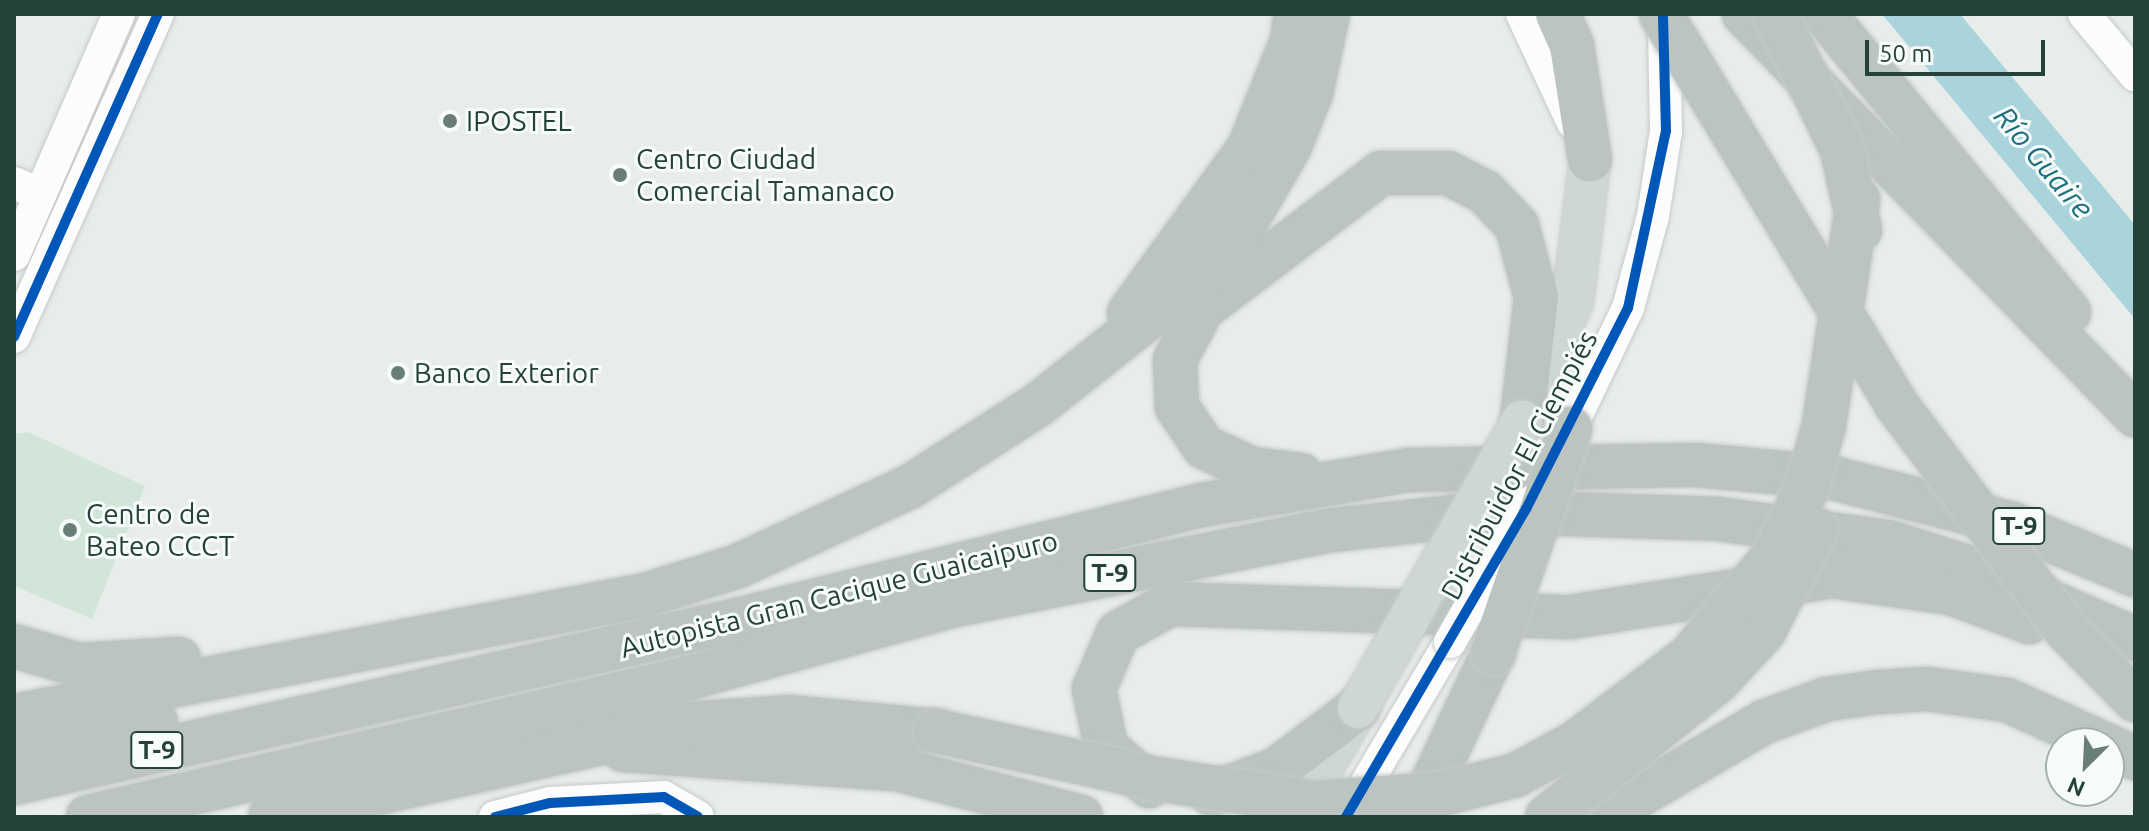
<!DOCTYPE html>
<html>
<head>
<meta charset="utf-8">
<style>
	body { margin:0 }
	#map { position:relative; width:2149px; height:831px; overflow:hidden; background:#e8edeb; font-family:Ubuntu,sans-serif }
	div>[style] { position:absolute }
	.green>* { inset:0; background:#d1e6d8 }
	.water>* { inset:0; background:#a9d4db }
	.roads { filter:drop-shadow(0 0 2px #c5cac8) drop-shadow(0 0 2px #c5cac8) }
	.minor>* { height:32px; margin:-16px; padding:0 16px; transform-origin:16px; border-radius:16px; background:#fcfcfc }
	.major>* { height:40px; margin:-20px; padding:0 20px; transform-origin:20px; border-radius:20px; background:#cfd7d5 }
	.highway>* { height:44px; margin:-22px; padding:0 22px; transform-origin:22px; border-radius:22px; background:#bcc4c2 }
	.bridges { filter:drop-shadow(0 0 2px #c5cac8) drop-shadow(0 0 2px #c5cac8) }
	.minor-bridge>* { height:32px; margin:-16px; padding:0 16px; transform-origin:16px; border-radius:16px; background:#fcfcfc }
	.major-bridge>* { height:40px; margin:-20px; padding:0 20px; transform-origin:20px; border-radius:20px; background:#cfd7d5 }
	.highway-bridge>* { height:44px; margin:-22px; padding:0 22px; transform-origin:22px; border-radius:22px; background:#bcc4c2 }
	.cycleway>* { height:10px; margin:-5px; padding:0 5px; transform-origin:5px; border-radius:5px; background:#0057b8 }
	.dots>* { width:22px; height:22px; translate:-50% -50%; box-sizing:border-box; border:4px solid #f7fbf9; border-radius:50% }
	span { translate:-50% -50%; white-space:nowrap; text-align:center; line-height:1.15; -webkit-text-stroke:6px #f7fbf9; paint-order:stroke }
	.shield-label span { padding:2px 6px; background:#f7fbf9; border:2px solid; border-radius:6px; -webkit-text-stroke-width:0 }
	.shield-label { font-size:26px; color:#24423a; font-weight:700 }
	.poi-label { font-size:28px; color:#24423a }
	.left { translate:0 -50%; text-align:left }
	.street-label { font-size:28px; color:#24423a }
	.water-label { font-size:30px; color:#1c6f80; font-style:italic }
	.frame { position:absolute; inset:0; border:16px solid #24423a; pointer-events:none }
	.north { position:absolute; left:2045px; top:727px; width:80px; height:80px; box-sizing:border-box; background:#f7fbf9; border:2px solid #a3b1ad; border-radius:50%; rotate:204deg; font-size:22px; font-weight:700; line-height:32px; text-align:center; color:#24423a }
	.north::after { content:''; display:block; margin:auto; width:28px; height:36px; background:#697e78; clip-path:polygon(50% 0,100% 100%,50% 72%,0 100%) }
	.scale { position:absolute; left:1865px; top:40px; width:180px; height:36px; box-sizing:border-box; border:4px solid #24423a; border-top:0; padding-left:10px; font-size:24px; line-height:28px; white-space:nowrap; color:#24423a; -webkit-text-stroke:6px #f7fbf9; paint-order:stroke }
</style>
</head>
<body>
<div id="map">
	<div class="green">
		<div style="clip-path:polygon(28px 432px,145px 486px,92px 619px,14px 586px,14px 434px)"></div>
	</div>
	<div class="water">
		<div style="clip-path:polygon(1882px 14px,1960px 14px,2135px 225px,2135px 319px)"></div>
	</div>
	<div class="roads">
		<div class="minor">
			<div style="left:1522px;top:14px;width:120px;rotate:64.9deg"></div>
			<div style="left:2084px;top:14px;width:80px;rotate:50.1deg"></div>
			<div style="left:14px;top:183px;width:28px;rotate:23deg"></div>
			<div style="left:14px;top:255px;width:263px;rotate:-66.5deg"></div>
			<div style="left:14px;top:337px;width:354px;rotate:-66deg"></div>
			<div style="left:1570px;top:429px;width:134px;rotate:-64.4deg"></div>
			<div style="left:1628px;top:308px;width:95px;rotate:-74.8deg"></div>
			<div style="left:1653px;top:216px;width:86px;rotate:-81.3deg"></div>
			<div style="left:1666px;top:131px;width:106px;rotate:-91.1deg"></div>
			<div style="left:1348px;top:814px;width:200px;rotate:-59.3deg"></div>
			<div style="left:495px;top:817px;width:57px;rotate:-14.3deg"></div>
			<div style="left:550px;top:803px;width:114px;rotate:-3deg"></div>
			<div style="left:664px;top:797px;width:39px;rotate:30deg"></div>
		</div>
		<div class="major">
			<div style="left:1529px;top:406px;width:115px;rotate:-67.5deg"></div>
			<div style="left:1573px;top:300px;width:141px;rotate:-83.1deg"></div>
			<div style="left:1293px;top:817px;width:123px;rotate:-59.3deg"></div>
		</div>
		<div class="highway">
			<div style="left:1558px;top:14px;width:35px;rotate:66deg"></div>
			<div style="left:1572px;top:46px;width:115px;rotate:81deg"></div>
			<div style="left:1744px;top:14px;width:560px;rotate:45.72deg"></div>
			<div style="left:1824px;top:14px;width:386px;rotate:50.6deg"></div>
			<div style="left:1129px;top:313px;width:204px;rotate:-54deg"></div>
			<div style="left:1249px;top:148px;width:115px;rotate:-68.1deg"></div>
			<div style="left:1292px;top:41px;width:27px;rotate:-82deg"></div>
			<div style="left:1301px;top:475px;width:49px;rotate:-173deg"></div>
			<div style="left:1252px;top:469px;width:53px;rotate:-155.4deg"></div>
			<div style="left:1204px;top:447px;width:48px;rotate:-124deg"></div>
			<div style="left:1177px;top:407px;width:47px;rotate:-92.4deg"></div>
			<div style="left:1175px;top:360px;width:58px;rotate:-62.1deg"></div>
			<div style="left:1202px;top:309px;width:225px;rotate:-37.2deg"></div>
			<div style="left:1381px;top:173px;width:67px"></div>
			<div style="left:1448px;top:173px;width:42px;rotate:27.2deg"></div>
			<div style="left:1485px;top:192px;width:47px;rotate:46.7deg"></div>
			<div style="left:1517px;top:226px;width:73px;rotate:75deg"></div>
			<div style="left:1536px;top:297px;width:124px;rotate:96.5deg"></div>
			<div style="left:14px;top:646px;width:68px;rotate:16.3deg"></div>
			<div style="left:79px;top:665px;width:100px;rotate:-3.4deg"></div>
			<div style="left:14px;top:716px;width:642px;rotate:-10.86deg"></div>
			<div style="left:645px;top:595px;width:95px;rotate:-17.1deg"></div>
			<div style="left:736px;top:567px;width:193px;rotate:-24.8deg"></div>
			<div style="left:911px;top:486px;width:152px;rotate:-32.6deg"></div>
			<div style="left:1039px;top:404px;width:213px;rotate:-38.3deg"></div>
			<div style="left:1206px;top:272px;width:52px;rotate:-49.6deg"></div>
			<div style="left:1240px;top:232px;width:99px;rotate:-59.8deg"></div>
			<div style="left:1290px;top:146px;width:57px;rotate:-68.4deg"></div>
			<div style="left:1311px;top:93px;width:81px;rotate:-77.9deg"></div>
			<div style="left:14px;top:747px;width:144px;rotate:-10deg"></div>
			<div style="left:623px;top:750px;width:275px;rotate:4deg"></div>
			<div style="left:897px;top:769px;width:190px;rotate:14.6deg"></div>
			<div style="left:14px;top:783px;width:745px;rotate:-12.71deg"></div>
			<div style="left:741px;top:619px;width:475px;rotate:-13.9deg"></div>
			<div style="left:1202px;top:505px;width:209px;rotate:-9.6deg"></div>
			<div style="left:1408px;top:470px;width:288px;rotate:-1deg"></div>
			<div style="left:1696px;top:465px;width:134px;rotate:5.2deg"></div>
			<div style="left:1829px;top:477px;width:189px;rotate:14.4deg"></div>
			<div style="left:2012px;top:524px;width:133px;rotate:22.5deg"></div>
			<div style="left:1149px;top:786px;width:58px;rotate:-137.8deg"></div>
			<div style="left:1106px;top:747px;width:59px;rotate:-101.7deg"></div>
			<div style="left:1094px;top:689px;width:61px;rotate:-66.8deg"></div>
			<div style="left:1118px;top:633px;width:60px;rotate:-29.1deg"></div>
			<div style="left:1170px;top:604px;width:400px;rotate:1.9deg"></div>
			<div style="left:1570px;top:617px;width:264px;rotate:-8.9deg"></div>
			<div style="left:1831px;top:576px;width:121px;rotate:8.1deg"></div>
			<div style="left:1951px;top:593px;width:83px;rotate:20.4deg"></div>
			<div style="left:1212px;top:794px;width:70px;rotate:-21deg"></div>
			<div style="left:1277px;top:769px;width:101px;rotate:-37deg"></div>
			<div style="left:88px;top:817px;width:617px;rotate:-13.02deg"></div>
			<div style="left:689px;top:678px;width:272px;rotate:-15.4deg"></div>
			<div style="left:951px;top:606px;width:389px;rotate:-11.3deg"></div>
			<div style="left:1333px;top:530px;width:168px;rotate:-6.2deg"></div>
			<div style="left:1500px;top:512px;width:218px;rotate:1.8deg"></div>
			<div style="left:1718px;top:519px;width:172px;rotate:7.7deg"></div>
			<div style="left:1888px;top:542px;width:90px;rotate:17.4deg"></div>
			<div style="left:1974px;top:569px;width:176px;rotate:23.5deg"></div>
			<div style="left:270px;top:817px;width:427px;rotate:-12.6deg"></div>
			<div style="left:687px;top:724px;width:103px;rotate:-3.9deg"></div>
			<div style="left:790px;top:717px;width:147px;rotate:5.5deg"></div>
			<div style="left:1416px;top:817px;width:181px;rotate:-64.8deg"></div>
			<div style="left:1602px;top:817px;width:188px;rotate:-30.4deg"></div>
			<div style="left:1764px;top:722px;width:67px;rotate:-20.1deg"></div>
			<div style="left:1827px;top:699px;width:52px;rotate:-7.7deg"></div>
			<div style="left:1879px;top:692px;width:48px;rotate:-3.6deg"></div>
			<div style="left:1927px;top:689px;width:81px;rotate:7.8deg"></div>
			<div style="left:2007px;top:700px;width:141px;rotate:24.4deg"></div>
		</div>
	</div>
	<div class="bridges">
		<div class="minor-bridge">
			<div style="left:1450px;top:642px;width:161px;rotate:-60.3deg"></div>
		</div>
		<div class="major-bridge">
			<div style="left:1358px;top:708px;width:331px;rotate:-60.3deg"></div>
		</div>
		<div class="highway-bridge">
			<div style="left:1661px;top:14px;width:455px;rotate:58.9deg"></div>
			<div style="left:1896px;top:404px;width:284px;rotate:53deg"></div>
			<div style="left:2067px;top:631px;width:97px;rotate:45.4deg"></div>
			<div style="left:1776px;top:14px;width:151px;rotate:64.1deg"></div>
			<div style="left:1842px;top:150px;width:82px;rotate:77.3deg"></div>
			<div style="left:1493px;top:653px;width:237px;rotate:-71deg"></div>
			<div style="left:936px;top:731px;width:220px;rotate:12.3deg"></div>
			<div style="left:1151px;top:778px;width:165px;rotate:8.7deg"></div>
			<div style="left:1314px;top:803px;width:128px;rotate:-4deg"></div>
			<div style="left:1442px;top:794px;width:76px;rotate:-14.4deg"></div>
			<div style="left:1516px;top:775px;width:67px;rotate:-28.5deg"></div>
			<div style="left:1575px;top:743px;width:144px;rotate:-37.1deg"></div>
			<div style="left:1690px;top:656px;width:131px;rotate:-50deg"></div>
			<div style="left:1774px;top:556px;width:73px;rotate:-64.1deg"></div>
			<div style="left:1806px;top:490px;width:67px;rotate:-74.5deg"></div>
			<div style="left:1824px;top:425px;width:228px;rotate:-81.4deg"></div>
			<div style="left:1547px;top:817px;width:217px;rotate:-38.5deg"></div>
			<div style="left:1717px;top:682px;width:69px;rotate:-47.3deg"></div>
			<div style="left:1764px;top:631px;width:114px;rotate:-63deg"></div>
		</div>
	</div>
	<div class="cycleway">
		<div style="left:14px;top:337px;width:354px;rotate:-66deg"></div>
		<div style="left:495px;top:817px;width:57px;rotate:-14.3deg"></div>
		<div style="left:550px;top:803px;width:114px;rotate:-3deg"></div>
		<div style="left:664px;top:797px;width:39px;rotate:30deg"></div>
		<div style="left:1346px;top:817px;width:357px;rotate:-59.7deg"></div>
		<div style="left:1526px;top:509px;width:225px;rotate:-63.1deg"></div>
		<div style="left:1628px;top:308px;width:181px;rotate:-77.9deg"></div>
		<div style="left:1666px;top:131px;width:117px;rotate:-91.5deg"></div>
	</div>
	<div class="dots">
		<div style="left:450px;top:121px;background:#697e78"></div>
		<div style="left:620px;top:175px;background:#697e78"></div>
		<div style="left:398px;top:373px;background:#697e78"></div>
		<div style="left:70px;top:530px;background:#697e78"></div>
	</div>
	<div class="shield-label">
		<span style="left:2019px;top:526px">T-9</span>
		<span style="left:1110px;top:573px">T-9</span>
		<span style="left:157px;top:750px">T-9</span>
	</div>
	<div class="poi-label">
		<span class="left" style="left:466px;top:121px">IPOSTEL</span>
		<span class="left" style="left:636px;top:175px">Centro Ciudad<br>Comercial Tamanaco</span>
		<span class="left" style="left:414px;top:373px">Banco Exterior</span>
		<span class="left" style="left:86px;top:530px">Centro de<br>Bateo CCCT</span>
	</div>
	<div class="street-label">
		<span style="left:1519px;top:465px;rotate:-62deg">Distribuidor El Ciempiés</span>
		<span style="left:839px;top:594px;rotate:-14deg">Autopista Gran Cacique Guaicaipuro</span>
	</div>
	<div class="water-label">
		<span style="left:2044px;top:162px;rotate:50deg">Río Guaire</span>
	</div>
	<div class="frame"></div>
	<div class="north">N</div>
	<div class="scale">50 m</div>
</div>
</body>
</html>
